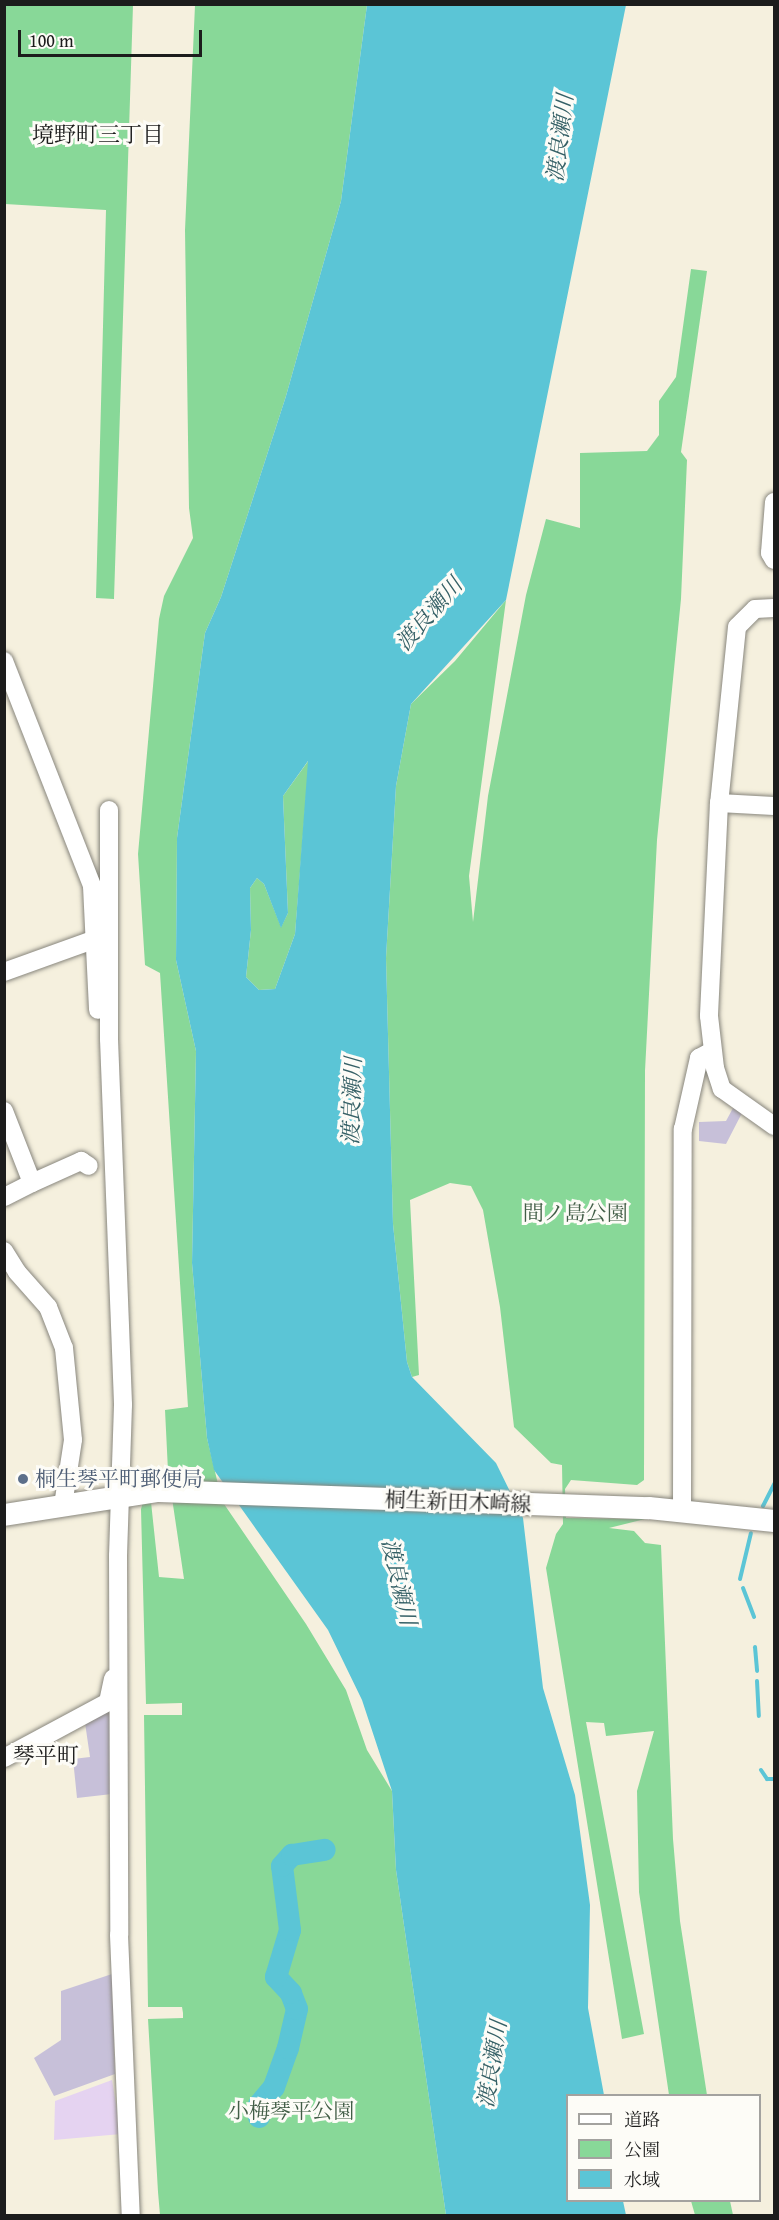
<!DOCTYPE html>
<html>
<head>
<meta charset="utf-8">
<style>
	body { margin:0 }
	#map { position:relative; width:779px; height:2220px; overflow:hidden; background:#f5f0de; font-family:"Gentium Book Plus","Noto Serif JP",serif }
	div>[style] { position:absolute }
	.built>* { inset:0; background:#e5d3f1 }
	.industrial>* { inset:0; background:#c7c0d9 }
	.green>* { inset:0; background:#88d898 }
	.water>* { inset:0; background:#5bc5d6 }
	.stream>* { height:4px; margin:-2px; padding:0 2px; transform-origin:2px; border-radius:2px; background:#5bc5d6 }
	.river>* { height:22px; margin:-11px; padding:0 11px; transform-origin:11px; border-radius:11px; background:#5bc5d6 }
	.roads { filter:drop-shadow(0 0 2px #88867d) drop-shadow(0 0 2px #88867d) }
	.minor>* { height:18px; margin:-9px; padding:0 9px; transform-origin:9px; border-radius:9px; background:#fff }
	.major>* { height:22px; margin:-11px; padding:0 11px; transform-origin:11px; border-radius:11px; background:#fff }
	.dots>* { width:16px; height:16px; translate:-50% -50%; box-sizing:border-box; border:3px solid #fdfcf7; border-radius:50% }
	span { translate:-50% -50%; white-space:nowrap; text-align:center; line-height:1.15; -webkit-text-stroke:6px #fdfcf7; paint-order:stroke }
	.park-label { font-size:21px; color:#425e47 }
	.service-label { font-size:21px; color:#4e5e75 }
	.left { translate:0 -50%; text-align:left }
	.street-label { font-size:21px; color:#1c1c1c }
	.neighbourhood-label { font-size:22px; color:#1c1c1c }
	.water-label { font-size:22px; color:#356066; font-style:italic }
	.frame { position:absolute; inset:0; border:6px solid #1c1c1c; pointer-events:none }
	.legend { position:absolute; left:566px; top:2094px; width:195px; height:108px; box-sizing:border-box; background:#fdfcf7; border:2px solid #a3a29f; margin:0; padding:8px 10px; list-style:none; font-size:18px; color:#1c1c1c }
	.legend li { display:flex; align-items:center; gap:12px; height:30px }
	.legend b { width:30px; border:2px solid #a3a29f }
	.scale { position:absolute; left:18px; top:30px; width:184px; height:27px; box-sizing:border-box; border:3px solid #1c1c1c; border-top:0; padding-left:8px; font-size:18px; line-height:21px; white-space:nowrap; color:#1c1c1c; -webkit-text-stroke:4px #fdfcf7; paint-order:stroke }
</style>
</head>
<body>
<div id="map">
	<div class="built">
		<div style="clip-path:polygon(112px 2080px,121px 2134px,54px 2140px,55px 2101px)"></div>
	</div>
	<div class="industrial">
		<div style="clip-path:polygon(733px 1108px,742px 1113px,726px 1144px,699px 1141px,699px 1122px,726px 1121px)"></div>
		<div style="clip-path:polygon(109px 1709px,112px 1712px,112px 1794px,77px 1798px,73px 1759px,90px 1757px,84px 1716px)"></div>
		<div style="clip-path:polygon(112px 1974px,115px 2074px,54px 2096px,34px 2058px,61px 2040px,61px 1991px)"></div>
	</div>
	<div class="green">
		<div style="clip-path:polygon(4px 5px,133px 5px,114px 599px,96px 598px,106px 210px,5px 204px)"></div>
		<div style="clip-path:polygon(195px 5px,367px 5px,341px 201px,286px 396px,221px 597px,205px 633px,177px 838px,176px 960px,196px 1051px,192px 1263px,207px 1438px,222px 1501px,306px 1624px,346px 1690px,367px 1750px,392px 1791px,396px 1870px,446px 2215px,160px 2215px,158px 2192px,148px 2019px,183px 2018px,183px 2013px,182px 2007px,148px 2007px,144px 1715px,182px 1715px,182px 1703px,146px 1704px,141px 1509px,143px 1502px,151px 1502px,159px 1577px,184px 1579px,168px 1471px,165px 1410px,188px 1407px,160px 973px,145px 965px,138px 854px,159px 619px,164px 596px,193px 538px,189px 508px,185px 230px)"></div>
		<div style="clip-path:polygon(691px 269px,707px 271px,681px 452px,687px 460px,681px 599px,657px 840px,645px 1071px,644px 1480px,637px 1485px,571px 1480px,565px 1489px,566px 1518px,645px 1519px,609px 1528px,634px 1531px,645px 1543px,661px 1545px,673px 1839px,680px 1921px,707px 2095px,669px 2095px,639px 1892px,637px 1791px,654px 1731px,606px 1736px,604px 1723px,586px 1722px,644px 2034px,622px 2039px,546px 1568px,556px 1534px,563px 1524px,562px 1465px,551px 1463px,514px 1427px,500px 1307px,483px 1210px,471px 1186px,450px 1183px,410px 1200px,419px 1375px,412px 1377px,407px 1362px,393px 1224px,386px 958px,396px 786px,411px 704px,455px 661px,506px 600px,469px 876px,473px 922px,488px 796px,526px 595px,546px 519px,580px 528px,580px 453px,647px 451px,659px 435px,659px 401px,676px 377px)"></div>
		<div style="clip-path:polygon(309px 760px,295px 934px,275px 989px,259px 990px,246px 977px,251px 930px,250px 888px,257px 878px,264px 884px,281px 927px,288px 913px,283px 796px)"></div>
		<div style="clip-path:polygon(691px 2201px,730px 2201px,733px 2215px,695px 2215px)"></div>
	</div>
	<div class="water">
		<div style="clip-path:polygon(evenodd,367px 5px,626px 5px,506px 600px,411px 704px,396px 786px,386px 958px,393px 1224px,407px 1362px,412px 1377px,496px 1463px,523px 1518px,543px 1688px,575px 1795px,590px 1905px,588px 2008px,604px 2095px,568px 2096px,568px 2200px,623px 2201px,626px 2215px,446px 2215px,396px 1870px,392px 1791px,362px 1700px,328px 1630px,214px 1470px,207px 1438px,192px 1263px,196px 1051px,176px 960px,177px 838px,205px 633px,221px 597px,286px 396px,341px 201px,367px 5px,308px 761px,295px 934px,275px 989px,259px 990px,246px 977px,251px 930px,250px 888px,257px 878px,264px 884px,281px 928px,288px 913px,283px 796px,308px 761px)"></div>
	</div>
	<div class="stream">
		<div style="left:763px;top:1506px;width:25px;rotate:-63deg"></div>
		<div style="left:740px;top:1579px;width:47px;rotate:-76.6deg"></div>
		<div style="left:743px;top:1588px;width:31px;rotate:69deg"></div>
		<div style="left:755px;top:1647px;width:24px;rotate:85deg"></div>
		<div style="left:757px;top:1681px;width:35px;rotate:87deg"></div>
		<div style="left:761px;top:1770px;width:11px;rotate:56deg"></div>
		<div style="left:767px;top:1779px;width:7px"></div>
	</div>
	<div class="river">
		<div style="left:259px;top:2117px;width:12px;rotate:-90deg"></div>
		<div style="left:259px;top:2105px;width:23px;rotate:-50deg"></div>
		<div style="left:274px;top:2087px;width:41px;rotate:-70.3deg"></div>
		<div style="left:288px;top:2048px;width:40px;rotate:-77deg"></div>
		<div style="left:297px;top:2009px;width:17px;rotate:-111deg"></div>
		<div style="left:291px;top:1993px;width:22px;rotate:-133deg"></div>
		<div style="left:276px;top:1977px;width:49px;rotate:-73.4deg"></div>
		<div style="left:290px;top:1930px;width:64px;rotate:-97.1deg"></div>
		<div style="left:282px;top:1866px;width:15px;rotate:-48deg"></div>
		<div style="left:292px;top:1855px;width:33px;rotate:-9deg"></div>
	</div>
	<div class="roads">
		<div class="minor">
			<div style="left:774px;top:502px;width:51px;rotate:94.5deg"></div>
			<div style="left:770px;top:553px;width:8px;rotate:60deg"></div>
			<div style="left:774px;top:608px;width:19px;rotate:177deg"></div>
			<div style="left:755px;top:609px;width:25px;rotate:135deg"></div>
			<div style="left:737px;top:627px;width:177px;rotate:95.8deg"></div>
			<div style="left:719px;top:803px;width:213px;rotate:92.7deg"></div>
			<div style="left:709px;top:1016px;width:52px;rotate:83.4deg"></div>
			<div style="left:715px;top:1068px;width:22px;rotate:72deg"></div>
			<div style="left:722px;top:1089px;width:64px;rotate:35.4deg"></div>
			<div style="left:4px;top:661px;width:242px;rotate:68.6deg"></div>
			<div style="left:92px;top:886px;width:124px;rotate:87.2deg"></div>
			<div style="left:719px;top:803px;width:55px;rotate:3.1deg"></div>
			<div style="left:109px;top:810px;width:229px;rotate:90deg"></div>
			<div style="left:109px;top:1039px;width:366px;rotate:87.8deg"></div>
			<div style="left:123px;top:1405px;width:151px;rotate:91.9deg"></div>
			<div style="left:118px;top:1556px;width:379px;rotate:89.8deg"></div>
			<div style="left:119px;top:1935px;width:281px;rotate:87.6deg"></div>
			<div style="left:4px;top:972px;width:95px;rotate:-19.8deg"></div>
			<div style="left:4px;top:1111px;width:77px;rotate:68.7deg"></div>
			<div style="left:32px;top:1183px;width:31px;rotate:153deg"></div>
			<div style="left:32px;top:1183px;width:54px;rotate:-24.2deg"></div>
			<div style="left:81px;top:1161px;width:9px;rotate:32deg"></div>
			<div style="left:4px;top:1251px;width:25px;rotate:58deg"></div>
			<div style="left:17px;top:1272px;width:47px;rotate:48.5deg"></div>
			<div style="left:48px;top:1307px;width:44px;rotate:68.7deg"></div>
			<div style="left:64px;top:1348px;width:92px;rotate:84.4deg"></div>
			<div style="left:73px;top:1440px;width:66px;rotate:98.7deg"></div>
			<div style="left:682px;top:1511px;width:382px;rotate:-89.9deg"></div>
			<div style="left:683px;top:1129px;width:73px;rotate:-77.3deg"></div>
			<div style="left:699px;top:1058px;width:15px;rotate:-28deg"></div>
			<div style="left:4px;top:1758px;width:118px;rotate:-28.3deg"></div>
			<div style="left:108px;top:1702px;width:24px;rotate:-78deg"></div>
		</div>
		<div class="major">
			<div style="left:4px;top:1515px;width:156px;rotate:-8.9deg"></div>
			<div style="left:158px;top:1491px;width:491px;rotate:2deg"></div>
			<div style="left:649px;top:1508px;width:126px;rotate:5.9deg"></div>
		</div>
	</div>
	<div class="dots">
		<div style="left:23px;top:1479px;background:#5c6f8a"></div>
	</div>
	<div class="park-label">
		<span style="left:575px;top:1213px">間ノ島公園</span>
		<span style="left:291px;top:2111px">小梅琴平公園</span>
	</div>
	<div class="service-label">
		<span class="left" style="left:35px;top:1479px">桐生琴平町郵便局</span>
	</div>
	<div class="street-label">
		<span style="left:458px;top:1502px;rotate:2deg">桐生新田木崎線</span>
	</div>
	<div class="neighbourhood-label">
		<span style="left:98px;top:135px">境野町三丁目</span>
		<span style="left:46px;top:1756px">琴平町</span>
	</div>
	<div class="water-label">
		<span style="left:560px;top:138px;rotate:-83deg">渡良瀬川</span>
		<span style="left:429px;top:614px;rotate:-49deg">渡良瀬川</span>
		<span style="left:352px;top:1101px;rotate:-88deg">渡良瀬川</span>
		<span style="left:399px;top:1582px;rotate:77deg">渡良瀬川</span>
		<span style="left:492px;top:2064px;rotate:-81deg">渡良瀬川</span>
	</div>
	<div class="frame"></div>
	<ul class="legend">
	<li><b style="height:8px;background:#fff"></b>道路</li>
	<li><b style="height:16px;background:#88d898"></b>公園</li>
	<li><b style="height:16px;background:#5bc5d6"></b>水域</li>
	</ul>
	<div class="scale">100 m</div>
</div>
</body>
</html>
